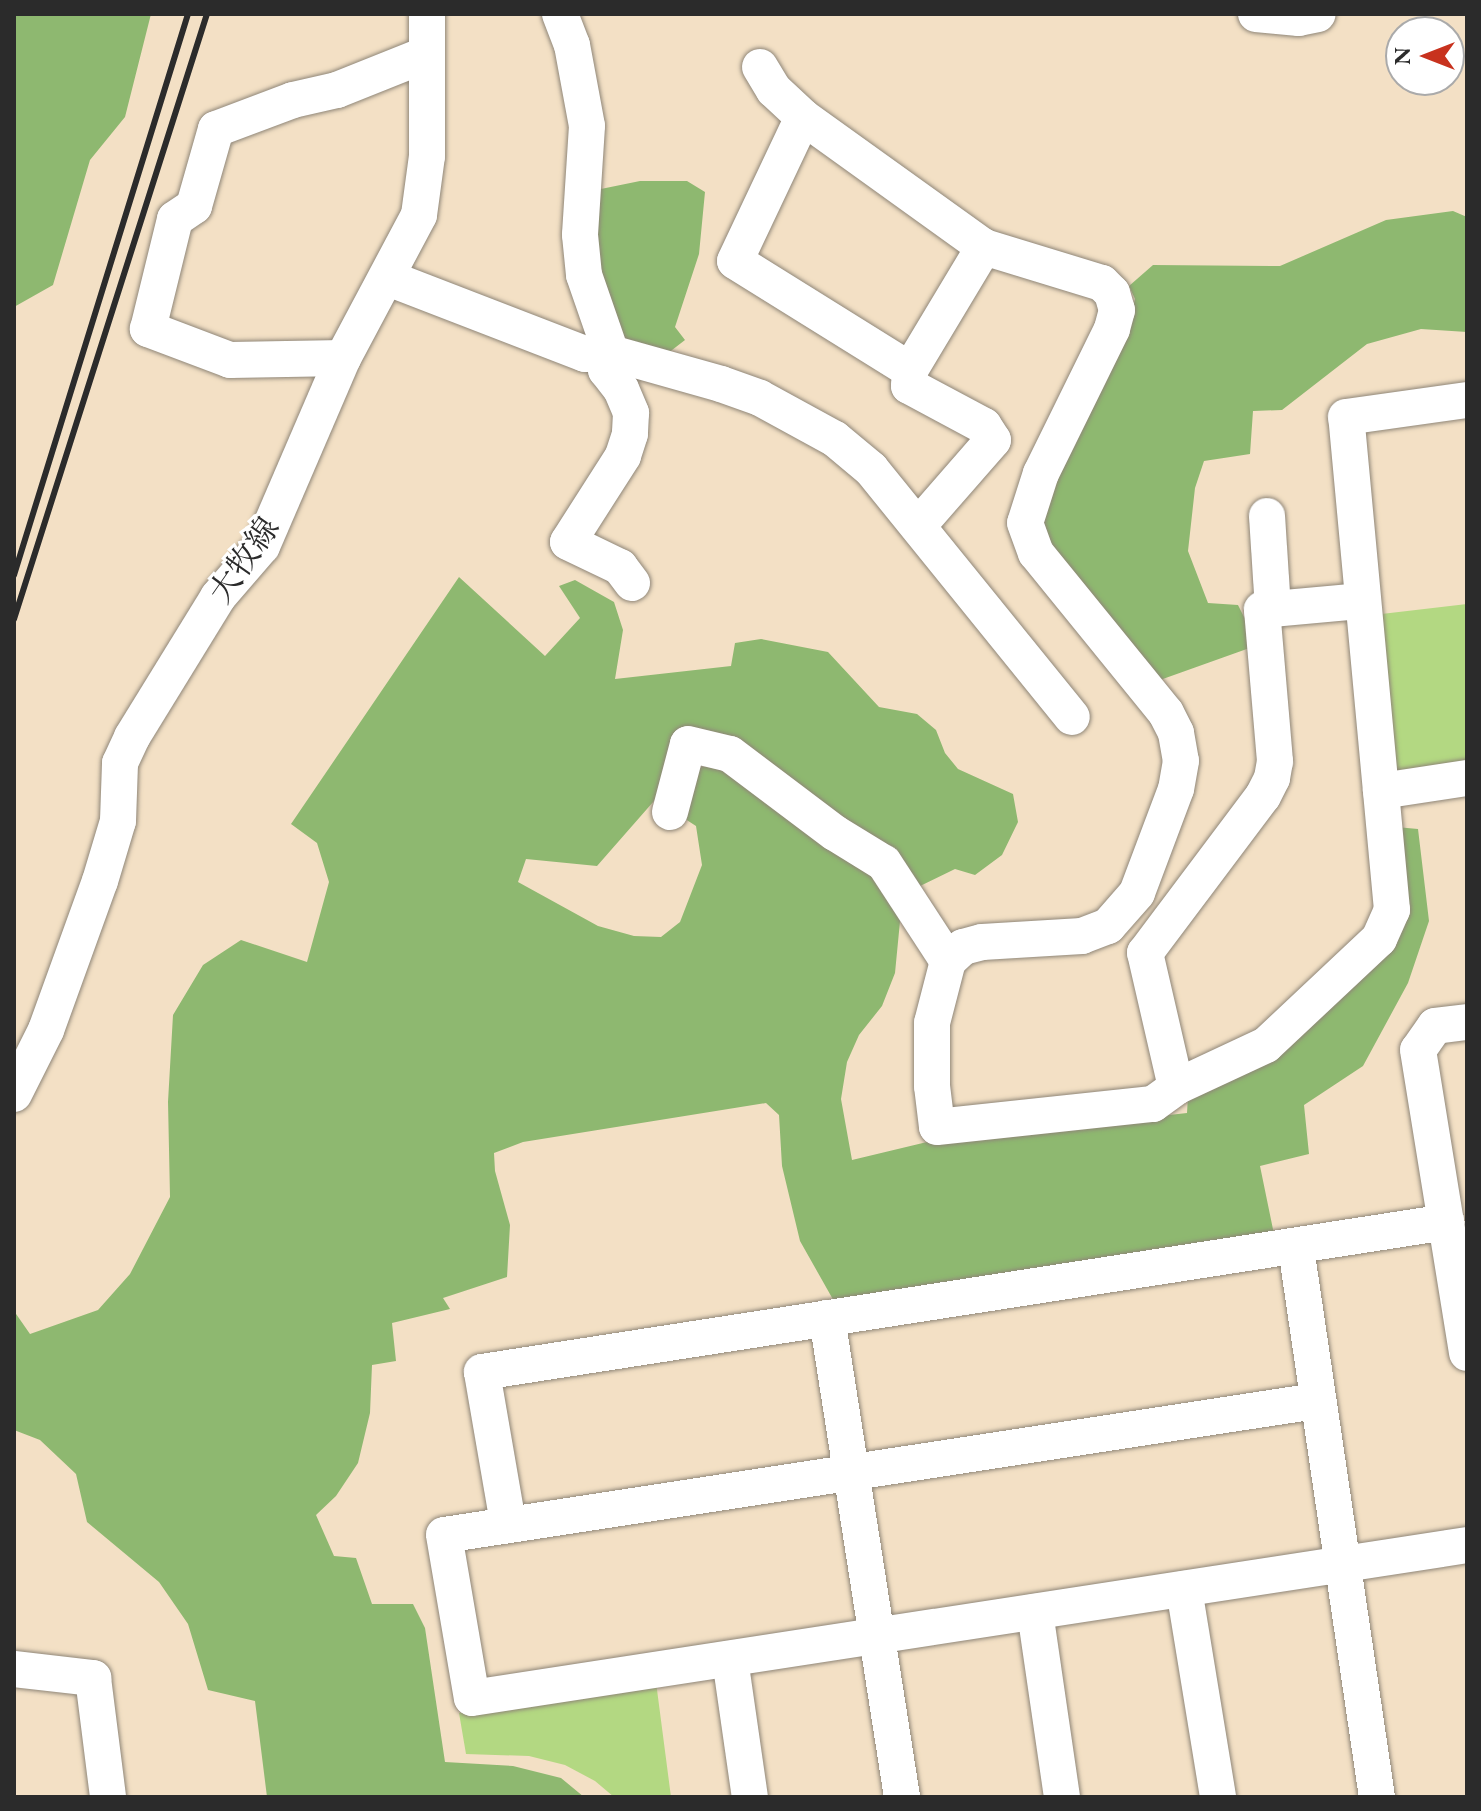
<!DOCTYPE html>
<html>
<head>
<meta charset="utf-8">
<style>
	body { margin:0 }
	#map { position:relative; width:1481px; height:1811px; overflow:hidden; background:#f3e0c5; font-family:"EB Garamond","Noto Serif JP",serif }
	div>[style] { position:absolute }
	.green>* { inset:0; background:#b3d882 }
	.forest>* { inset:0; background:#8eb870 }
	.roads { filter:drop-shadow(0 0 2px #8f8678) drop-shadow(0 0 2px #8f8678) }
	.minor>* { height:36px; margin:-18px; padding:0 18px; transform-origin:18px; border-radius:18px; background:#fff }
	.rail>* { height:6px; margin:-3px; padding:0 3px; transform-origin:3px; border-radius:3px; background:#2b2b2b }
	span { translate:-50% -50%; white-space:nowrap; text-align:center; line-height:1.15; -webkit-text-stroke:6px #fff; paint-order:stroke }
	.street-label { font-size:32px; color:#2b2b2b }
	.frame { position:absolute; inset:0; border:16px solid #2b2b2b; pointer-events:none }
	.north { position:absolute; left:1385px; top:16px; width:80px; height:80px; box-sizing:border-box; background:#fff; border:2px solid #aaa; border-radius:50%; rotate:270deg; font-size:22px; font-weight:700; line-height:32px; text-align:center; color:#2b2b2b }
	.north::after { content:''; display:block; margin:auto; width:28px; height:36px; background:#c8321e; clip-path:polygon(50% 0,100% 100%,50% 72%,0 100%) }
</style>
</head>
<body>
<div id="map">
	<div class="green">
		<div style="clip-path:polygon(1467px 604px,1467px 766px,1400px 775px,1386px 761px,1373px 615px)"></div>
		<div style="clip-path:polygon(656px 1682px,671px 1797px,614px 1797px,595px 1781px,565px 1765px,529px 1756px,466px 1754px,459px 1713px)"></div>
	</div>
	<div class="forest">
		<div style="clip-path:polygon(14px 14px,151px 14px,125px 117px,90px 160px,53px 285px,14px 307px)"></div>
		<div style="clip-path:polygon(640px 181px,687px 181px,705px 192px,699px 254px,675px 327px,685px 340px,663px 357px,627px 343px,606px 308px,591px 221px,596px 190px)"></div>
		<div style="clip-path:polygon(1453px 211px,1467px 217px,1467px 332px,1421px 329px,1367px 344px,1282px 410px,1253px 411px,1250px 454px,1204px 461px,1195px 488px,1188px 551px,1208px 603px,1238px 605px,1258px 645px,1160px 680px,1047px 546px,1042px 508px,1128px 327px,1135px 299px,1129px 286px,1153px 265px,1280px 266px,1386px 220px)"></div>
		<div style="clip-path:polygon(459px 577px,545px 656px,580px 618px,559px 586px,575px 580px,614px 602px,623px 630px,615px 679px,731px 666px,735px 643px,761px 639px,828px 652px,879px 707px,917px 714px,936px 730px,945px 753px,958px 769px,1013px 794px,1018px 822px,1002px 855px,975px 875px,955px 869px,916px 888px,680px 735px,668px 785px,597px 866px,526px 859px,518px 882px,598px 926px,634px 936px,661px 937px,680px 922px,702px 865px,696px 826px,679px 815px,698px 768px,717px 763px,891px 883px,901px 911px,895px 973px,882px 1006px,859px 1035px,847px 1062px,841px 1099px,852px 1160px,927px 1142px,1187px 1113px,1188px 1096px,1389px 945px,1396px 827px,1418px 829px,1429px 921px,1408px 983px,1363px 1066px,1304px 1105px,1309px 1154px,1260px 1166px,1275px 1239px,835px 1303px,800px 1241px,782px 1166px,779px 1115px,766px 1103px,523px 1142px,494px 1153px,495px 1171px,510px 1225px,507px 1277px,443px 1298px,450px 1309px,392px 1323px,396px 1361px,372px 1365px,370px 1413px,358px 1463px,336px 1496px,316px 1515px,334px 1556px,356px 1558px,372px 1604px,413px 1604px,425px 1628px,445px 1762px,513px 1766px,561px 1778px,584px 1797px,267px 1797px,255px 1701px,208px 1690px,188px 1624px,159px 1582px,87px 1522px,76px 1474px,40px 1440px,14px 1430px,14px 1311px,30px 1334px,98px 1310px,130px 1274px,170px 1197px,168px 1102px,173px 1015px,203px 965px,241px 940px,307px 962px,329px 882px,317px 843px,291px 824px)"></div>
	</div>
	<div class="roads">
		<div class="minor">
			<div style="left:560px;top:14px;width:33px;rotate:69deg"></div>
			<div style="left:572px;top:45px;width:82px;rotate:79.5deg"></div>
			<div style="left:587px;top:126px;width:109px;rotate:93.7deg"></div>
			<div style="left:580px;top:235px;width:40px;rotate:84.3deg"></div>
			<div style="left:584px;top:275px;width:83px;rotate:70.9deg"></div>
			<div style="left:611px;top:353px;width:18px;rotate:106deg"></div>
			<div style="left:606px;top:370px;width:24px;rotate:52deg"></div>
			<div style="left:621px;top:389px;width:26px;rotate:67deg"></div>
			<div style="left:631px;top:413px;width:21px;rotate:93deg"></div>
			<div style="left:630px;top:434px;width:23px;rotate:108deg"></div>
			<div style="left:623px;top:456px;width:102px;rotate:122.6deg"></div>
			<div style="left:568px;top:542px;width:58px;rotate:25.7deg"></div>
			<div style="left:620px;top:567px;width:20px;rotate:53deg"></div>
			<div style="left:1256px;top:14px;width:43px;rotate:5.3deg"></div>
			<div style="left:1299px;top:18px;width:19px;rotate:-12deg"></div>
			<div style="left:760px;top:67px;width:27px;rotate:59deg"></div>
			<div style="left:774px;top:90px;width:40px;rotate:43deg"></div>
			<div style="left:388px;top:278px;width:211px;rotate:21.1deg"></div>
			<div style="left:585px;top:354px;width:26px;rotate:-2deg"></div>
			<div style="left:611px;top:353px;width:114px;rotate:15.7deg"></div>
			<div style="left:721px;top:384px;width:41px;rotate:19.7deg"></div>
			<div style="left:760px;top:398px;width:85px;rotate:28.7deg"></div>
			<div style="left:835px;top:439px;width:47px;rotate:39.8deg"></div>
			<div style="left:871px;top:469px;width:319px;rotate:51deg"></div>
			<div style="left:343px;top:358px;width:113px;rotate:179deg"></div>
			<div style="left:230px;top:360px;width:88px;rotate:-159.3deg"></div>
			<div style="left:148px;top:329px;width:113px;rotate:-76.2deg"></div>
			<div style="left:175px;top:219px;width:23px;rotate:-34deg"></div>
			<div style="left:194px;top:206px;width:80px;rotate:-74.1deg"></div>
			<div style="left:216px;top:129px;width:82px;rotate:-20.6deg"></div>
			<div style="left:293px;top:100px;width:45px;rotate:-12.8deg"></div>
			<div style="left:337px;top:90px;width:97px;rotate:-21.8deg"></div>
			<div style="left:910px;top:370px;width:206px;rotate:-148.1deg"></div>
			<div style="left:735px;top:261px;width:159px;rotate:-64.7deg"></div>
			<div style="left:803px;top:117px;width:223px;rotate:35.7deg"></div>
			<div style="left:1267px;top:516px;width:94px;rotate:86.3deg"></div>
			<div style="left:918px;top:526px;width:114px;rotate:-48.9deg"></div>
			<div style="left:993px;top:440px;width:17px;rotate:-123deg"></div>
			<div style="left:984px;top:426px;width:85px;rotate:-151.9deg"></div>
			<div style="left:909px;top:386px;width:16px;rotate:-86deg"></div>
			<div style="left:910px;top:370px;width:144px;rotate:-59deg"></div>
			<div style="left:984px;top:247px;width:123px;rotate:17deg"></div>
			<div style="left:1102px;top:283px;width:14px;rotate:45deg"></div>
			<div style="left:1112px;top:293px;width:18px;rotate:74deg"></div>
			<div style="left:1117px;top:310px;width:20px;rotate:105deg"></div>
			<div style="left:1112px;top:329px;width:161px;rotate:116.2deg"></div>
			<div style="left:1041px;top:473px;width:52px;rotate:107.7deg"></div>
			<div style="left:1025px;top:523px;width:32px;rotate:70deg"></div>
			<div style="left:1036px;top:553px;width:206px;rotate:50.9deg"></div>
			<div style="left:1166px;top:713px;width:22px;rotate:63deg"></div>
			<div style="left:1176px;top:733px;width:28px;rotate:80deg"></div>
			<div style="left:1181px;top:761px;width:28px;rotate:100deg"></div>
			<div style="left:1176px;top:789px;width:111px;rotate:110.6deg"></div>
			<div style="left:1137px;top:893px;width:44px;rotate:131.3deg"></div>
			<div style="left:1108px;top:926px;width:28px;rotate:159deg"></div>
			<div style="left:1082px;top:936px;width:100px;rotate:176.6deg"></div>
			<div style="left:982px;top:942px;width:20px;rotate:165deg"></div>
			<div style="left:963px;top:947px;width:21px;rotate:137deg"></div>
			<div style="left:948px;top:961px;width:64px;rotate:104.5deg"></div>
			<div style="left:932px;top:1023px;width:63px;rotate:90deg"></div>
			<div style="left:932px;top:1086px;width:41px;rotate:83deg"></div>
			<div style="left:937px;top:1127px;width:217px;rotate:-6.1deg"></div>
			<div style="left:1153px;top:1104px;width:29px;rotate:-36deg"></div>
			<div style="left:1176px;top:1087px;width:99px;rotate:-25deg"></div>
			<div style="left:1266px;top:1045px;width:155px;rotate:-43.2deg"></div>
			<div style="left:1379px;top:939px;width:32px;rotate:-66deg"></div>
			<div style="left:1392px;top:910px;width:495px;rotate:-95.3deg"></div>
			<div style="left:1346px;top:417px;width:122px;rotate:-8deg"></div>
			<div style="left:1381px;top:791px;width:87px;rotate:-8.6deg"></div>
			<div style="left:670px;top:812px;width:70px;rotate:-75.2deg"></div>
			<div style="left:688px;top:744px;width:43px;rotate:13.4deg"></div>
			<div style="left:730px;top:754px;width:131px;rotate:37deg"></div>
			<div style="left:835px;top:833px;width:57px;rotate:31.5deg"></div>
			<div style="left:884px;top:863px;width:117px;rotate:56.9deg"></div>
			<div style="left:1467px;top:1022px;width:32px;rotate:173deg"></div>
			<div style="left:1435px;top:1026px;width:29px;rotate:125deg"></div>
			<div style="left:1418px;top:1050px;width:307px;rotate:80.8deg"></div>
			<div style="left:1176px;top:1087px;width:138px;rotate:-103deg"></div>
			<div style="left:1145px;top:953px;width:196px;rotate:-53.1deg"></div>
			<div style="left:1263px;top:796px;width:20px;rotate:-63deg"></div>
			<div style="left:1272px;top:778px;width:17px;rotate:-80deg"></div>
			<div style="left:1275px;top:761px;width:152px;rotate:-94.9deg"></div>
			<div style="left:1262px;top:610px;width:99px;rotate:-5.2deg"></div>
			<div style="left:14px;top:1094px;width:72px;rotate:-63.4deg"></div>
			<div style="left:46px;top:1030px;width:158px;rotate:-70.1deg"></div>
			<div style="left:100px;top:881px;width:63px;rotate:-73.3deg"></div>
			<div style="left:118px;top:821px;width:58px;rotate:-88deg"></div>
			<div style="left:120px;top:763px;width:29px;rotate:-65deg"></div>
			<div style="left:132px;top:737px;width:164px;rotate:-58.4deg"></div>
			<div style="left:218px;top:597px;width:67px;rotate:-49.2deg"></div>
			<div style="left:262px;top:546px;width:205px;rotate:-66.7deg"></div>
			<div style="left:343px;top:358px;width:162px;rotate:-62deg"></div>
			<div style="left:419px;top:215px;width:60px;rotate:-82.3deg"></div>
			<div style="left:427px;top:156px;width:142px;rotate:-90deg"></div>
			<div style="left:1296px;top:1248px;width:555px;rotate:81.61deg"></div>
			<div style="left:827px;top:1318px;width:485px;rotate:81.1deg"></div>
			<div style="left:1316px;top:1401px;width:882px;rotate:171.26deg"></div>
			<div style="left:444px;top:1535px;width:165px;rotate:80.3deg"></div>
			<div style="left:472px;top:1698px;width:1007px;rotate:-8.74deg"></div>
			<div style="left:508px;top:1523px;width:153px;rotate:-99.8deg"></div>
			<div style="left:482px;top:1372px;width:976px;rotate:-8.84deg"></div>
			<div style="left:1184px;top:1589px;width:211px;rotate:80.7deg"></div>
			<div style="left:1035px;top:1612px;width:187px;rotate:81.7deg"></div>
			<div style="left:730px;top:1659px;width:139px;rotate:81.8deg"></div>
			<div style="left:14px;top:1669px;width:80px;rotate:6.5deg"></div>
			<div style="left:93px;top:1678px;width:120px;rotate:82.8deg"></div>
		</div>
	</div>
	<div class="rail">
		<div style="left:14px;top:575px;width:587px;rotate:-72.77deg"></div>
		<div style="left:14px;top:619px;width:635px;rotate:-72.31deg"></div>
	</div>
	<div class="street-label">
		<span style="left:244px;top:560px;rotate:-55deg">大牧線</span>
	</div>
	<div class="frame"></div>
	<div class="north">N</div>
</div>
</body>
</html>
